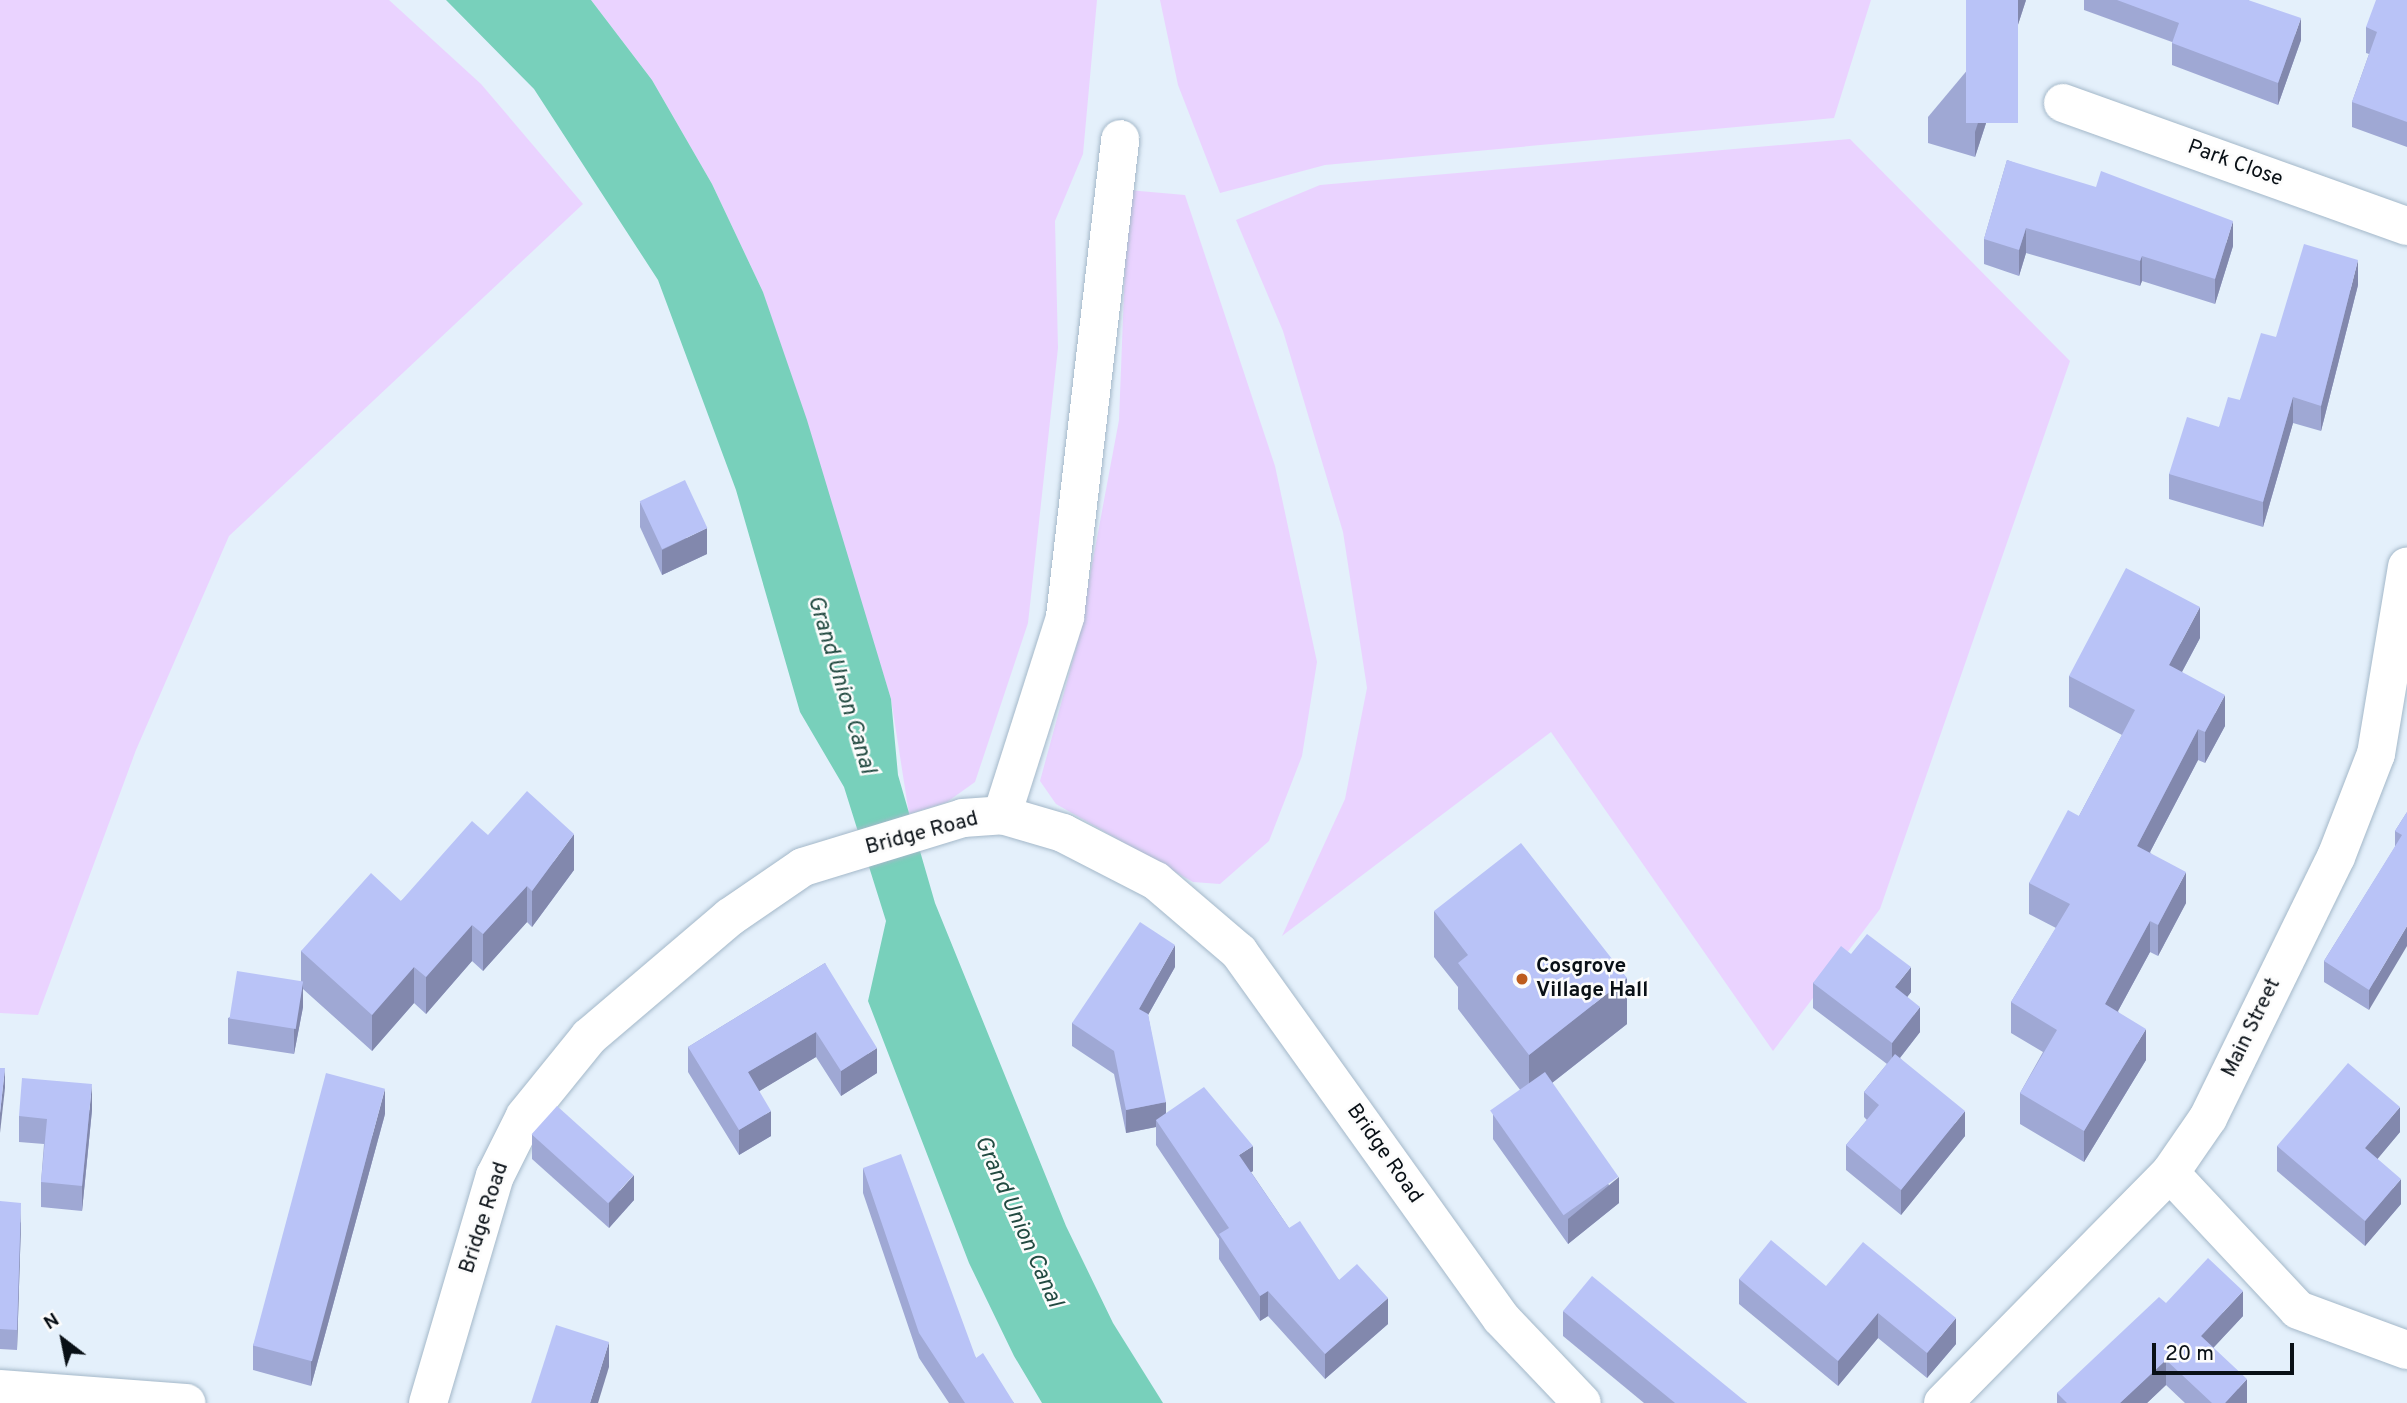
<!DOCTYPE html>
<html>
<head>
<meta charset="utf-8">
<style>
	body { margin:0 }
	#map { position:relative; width:2407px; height:1403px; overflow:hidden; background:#e4f0fb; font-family:Overpass,sans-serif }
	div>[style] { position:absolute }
	.green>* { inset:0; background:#ead3ff }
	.water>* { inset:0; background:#78d0bb }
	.roads { filter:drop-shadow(0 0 2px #a4b8c9) drop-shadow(0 0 2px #a4b8c9) }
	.minor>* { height:38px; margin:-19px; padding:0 19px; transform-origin:19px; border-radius:19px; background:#fff }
	.wall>* { inset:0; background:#9fa8d4 }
	.shaded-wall>* { inset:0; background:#8288ad }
	.building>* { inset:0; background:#b9c3f7; transform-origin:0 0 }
	.dots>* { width:19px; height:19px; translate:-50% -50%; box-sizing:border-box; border:4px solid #fcfcfc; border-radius:50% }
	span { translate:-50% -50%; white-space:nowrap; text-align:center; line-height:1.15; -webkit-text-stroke:5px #fcfcfc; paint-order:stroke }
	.street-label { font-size:21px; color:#091016 }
	.poi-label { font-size:21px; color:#091016; font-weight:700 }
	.left { translate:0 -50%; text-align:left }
	.water-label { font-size:23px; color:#224a41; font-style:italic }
	.north { position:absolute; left:28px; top:1305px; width:70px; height:70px; -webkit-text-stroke:5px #fcfcfc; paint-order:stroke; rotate:328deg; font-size:19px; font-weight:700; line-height:28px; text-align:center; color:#091016 }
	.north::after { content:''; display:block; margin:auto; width:24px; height:32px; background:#091016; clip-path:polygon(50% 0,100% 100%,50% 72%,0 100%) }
	.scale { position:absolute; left:2152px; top:1343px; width:142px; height:32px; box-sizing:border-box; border:4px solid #091016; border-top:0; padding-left:9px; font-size:21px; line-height:24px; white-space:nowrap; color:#091016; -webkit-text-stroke:5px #fcfcfc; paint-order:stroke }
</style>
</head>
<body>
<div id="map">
	<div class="green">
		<div style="clip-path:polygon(0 0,389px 0,481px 84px,583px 204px,229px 536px,136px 750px,38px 1015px,0 1013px)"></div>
		<div style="clip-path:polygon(591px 0,1097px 0,1083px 154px,1055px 221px,1058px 348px,1028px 623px,975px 782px,947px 802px,909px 814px,891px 699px,763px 292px,712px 184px,652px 80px)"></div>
		<div style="clip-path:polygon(1160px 0,1871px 0,1834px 118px,1325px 165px,1220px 193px,1178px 85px)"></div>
		<div style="clip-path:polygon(1850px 139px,2070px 361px,1880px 909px,1773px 1051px,1551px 732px,1282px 936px,1345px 799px,1367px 688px,1343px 532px,1283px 331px,1236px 220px,1320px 185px)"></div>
		<div style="clip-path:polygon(1128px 190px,1185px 195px,1275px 466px,1317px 662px,1302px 756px,1269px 841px,1220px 884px,1193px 882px,1056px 804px,1040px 781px,1077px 645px,1119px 420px)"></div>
	</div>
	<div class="water">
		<div style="clip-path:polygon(446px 0,591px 0,652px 80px,712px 184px,763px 292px,807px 420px,891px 699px,898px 775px,935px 903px,1066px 1226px,1113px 1323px,1163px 1403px,1042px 1403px,1014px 1356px,969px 1263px,868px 1001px,886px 921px,844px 787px,800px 712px,736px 490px,658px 280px,534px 89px)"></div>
	</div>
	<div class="roads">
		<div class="minor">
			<div style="left:2063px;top:103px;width:365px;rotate:19.7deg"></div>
			<div style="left:1002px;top:815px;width:208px;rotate:-72.3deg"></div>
			<div style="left:1065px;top:617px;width:481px;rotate:-83.4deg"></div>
			<div style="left:2170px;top:1173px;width:187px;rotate:46.9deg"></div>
			<div style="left:2298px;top:1310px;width:116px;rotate:20.2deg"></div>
			<div style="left:0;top:1389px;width:187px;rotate:4.3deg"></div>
			<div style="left:428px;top:1403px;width:237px;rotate:-73.6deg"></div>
			<div style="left:495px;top:1176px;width:67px;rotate:-63.4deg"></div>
			<div style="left:525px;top:1116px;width:102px;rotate:-51deg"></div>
			<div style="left:589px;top:1037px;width:185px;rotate:-40.4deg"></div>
			<div style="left:730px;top:917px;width:88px;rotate:-34.4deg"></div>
			<div style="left:803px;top:867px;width:167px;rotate:-17deg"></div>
			<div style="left:963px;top:818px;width:39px;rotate:-4deg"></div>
			<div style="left:1002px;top:815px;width:64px;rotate:16.4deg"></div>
			<div style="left:1063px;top:833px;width:105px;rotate:27.3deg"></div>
			<div style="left:1156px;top:881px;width:109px;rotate:40.5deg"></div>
			<div style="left:1239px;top:952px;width:450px;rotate:54.4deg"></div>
			<div style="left:1501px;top:1318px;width:117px;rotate:46.4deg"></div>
			<div style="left:1943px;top:1403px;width:323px;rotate:-45.4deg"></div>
			<div style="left:2170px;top:1173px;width:67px;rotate:-55.4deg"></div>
			<div style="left:2208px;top:1118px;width:291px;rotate:-63.9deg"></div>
			<div style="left:2336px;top:857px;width:110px;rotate:-68.8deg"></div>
			<div style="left:2376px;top:754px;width:190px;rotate:-80.6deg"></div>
		</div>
	</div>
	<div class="wall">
		<div style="clip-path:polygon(2026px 0,1975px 157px,1928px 143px,1928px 117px)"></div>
		<div style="clip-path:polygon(2084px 0,2248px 0,2301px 40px,2278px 105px,2172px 65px,2172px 42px,2084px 10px)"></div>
		<div style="clip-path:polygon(2407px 0,2407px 147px,2352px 127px,2352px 102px,2369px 54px,2366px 53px,2366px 27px)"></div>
		<div style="clip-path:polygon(2007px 160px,2233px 246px,2215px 304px,2142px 281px,2140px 286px,2026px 253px,2019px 276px,1984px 264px,1984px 239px)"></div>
		<div style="clip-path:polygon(2358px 285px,2321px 431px,2293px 423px,2263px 527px,2169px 499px,2169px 474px,2219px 427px,2240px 400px,2276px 337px)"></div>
		<div style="clip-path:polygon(640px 502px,707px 554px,662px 575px,640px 527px)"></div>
		<div style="clip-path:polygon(2200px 638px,2182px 672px,2225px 726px,2205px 763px,2198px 760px,2150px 852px,2186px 903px,2158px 956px,2150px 952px,2118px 1011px,2146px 1060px,2084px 1162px,2020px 1124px,2020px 1093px,2043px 1052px,2011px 1033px,2011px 1002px,2056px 928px,2029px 914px,2029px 883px,2079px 816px,2122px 735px,2069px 707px,2069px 676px)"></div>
		<div style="clip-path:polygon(2407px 812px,2369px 1010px,2324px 982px,2324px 961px,2395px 847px,2395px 831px)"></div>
		<div style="clip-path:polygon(488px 835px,574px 870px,532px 927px,527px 922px,483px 971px,472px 961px,426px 1014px,414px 1003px,372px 1051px,303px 989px,303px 1007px,294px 1054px,228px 1044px,228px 1018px,301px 982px,301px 951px,401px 901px)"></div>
		<div style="clip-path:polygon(1434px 911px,1627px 1024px,1552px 1083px,1619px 1203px,1568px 1244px,1493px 1139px,1493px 1114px,1521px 1091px,1458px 1009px,1458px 987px,1434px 957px)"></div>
		<div style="clip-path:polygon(1851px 954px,1911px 992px,1907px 997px,1920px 1032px,1900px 1058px,1965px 1136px,1901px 1215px,1846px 1170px,1846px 1145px,1867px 1120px,1864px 1117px,1864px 1092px,1887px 1064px,1813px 1008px,1813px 983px)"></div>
		<div style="clip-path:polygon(825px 963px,877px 1073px,841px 1096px,816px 1057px,759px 1091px,771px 1136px,739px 1155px,688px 1072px,688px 1047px)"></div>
		<div style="clip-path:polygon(1175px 967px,1148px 1015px,1166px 1113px,1253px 1171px,1251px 1172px,1289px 1228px,1339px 1280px,1388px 1324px,1325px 1379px,1268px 1316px,1260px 1321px,1219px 1259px,1219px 1239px,1156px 1145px,1156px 1127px,1126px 1133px,1114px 1074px,1072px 1046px,1072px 1023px)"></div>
		<div style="clip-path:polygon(92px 1110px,82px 1211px,41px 1207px,41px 1182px,44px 1144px,19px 1142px,19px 1116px)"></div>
		<div style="clip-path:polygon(385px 1114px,311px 1386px,253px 1370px,253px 1345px)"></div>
		<div style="clip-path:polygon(2400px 1132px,2377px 1159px,2401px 1204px,2365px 1246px,2277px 1171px,2277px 1146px)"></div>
		<div style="clip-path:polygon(532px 1134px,634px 1200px,609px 1228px,532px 1159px)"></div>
		<div style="clip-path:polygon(863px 1168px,976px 1358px,1014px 1403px,949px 1403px,919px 1358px,863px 1193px)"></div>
		<div style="clip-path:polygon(0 1201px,21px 1223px,17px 1350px,0 1349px)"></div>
		<div style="clip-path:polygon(1739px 1279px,1826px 1286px,1956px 1344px,1927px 1378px,1878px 1338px,1838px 1386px,1739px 1304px)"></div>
		<div style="clip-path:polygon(2166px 1303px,2243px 1316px,2213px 1348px,2247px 1403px,2185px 1403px,2166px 1385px,2147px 1403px,2057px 1403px,2057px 1393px)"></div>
		<div style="clip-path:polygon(1563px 1311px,1747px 1403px,1644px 1403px,1563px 1336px)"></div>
	</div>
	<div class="shaded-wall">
		<div style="clip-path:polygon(2018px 0,2026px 0,1975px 157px,1975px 132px)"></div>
		<div style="clip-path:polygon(2301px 18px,2301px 40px,2278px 105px,2278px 83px)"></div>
		<div style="clip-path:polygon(2233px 221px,2233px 246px,2215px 304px,2215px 279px)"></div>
		<div style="clip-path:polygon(2026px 228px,2026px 253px,2019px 276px,2019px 250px)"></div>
		<div style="clip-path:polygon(2142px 256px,2142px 281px,2140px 286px,2140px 261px)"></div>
		<div style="clip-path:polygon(2358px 260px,2358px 285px,2321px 431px,2321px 406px)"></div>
		<div style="clip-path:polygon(2293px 397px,2293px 423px,2263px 527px,2263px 502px)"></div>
		<div style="clip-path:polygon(707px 528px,707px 554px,662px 575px,662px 550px)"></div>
		<div style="clip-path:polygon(2200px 607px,2200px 638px,2169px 696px,2169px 665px)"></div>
		<div style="clip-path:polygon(2225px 695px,2225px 726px,2205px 763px,2205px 732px)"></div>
		<div style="clip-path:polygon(2198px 729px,2198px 760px,2137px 877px,2137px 846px)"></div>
		<div style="clip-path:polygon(574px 834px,574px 870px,532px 927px,532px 891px)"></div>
		<div style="clip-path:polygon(2186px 872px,2186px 903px,2158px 956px,2158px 925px)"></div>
		<div style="clip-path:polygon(527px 886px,527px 922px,483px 971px,483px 934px)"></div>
		<div style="clip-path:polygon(2150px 921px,2150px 952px,2105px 1035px,2105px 1004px)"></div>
		<div style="clip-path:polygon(472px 925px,472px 961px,426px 1014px,426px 977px)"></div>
		<div style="clip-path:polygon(2407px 926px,2407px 946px,2369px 1010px,2369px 990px)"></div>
		<div style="clip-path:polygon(1175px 945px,1175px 967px,1139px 1031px,1139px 1009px)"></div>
		<div style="clip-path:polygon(414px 967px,414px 1003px,372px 1051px,372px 1015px)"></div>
		<div style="clip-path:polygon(1911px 967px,1911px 992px,1895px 1013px,1895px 987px)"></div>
		<div style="clip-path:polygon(1627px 978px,1627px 1024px,1529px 1101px,1529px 1055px)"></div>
		<div style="clip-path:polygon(303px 982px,303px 1007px,294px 1054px,294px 1029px)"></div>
		<div style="clip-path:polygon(1920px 1007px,1920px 1032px,1892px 1068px,1892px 1043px)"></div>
		<div style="clip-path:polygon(2146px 1029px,2146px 1060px,2084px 1162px,2084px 1131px)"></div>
		<div style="clip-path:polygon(816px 1032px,816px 1057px,748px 1098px,748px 1072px)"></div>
		<div style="clip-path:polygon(877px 1048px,877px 1073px,841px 1096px,841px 1071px)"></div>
		<div style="clip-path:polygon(5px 1068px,5px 1088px,0 1133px,0 1113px)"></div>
		<div style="clip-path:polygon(92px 1084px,92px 1110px,82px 1211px,82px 1186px)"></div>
		<div style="clip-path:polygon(385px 1089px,385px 1114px,311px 1386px,311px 1361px)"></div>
		<div style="clip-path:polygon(1166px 1102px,1166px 1124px,1156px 1120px,1156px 1127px,1126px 1133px,1126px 1110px)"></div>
		<div style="clip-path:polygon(2400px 1107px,2400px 1132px,2365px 1174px,2365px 1148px)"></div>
		<div style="clip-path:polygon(771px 1111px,771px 1136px,739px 1155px,739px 1130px)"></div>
		<div style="clip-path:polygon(1965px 1111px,1965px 1136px,1901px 1215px,1901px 1190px)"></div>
		<div style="clip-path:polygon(1253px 1146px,1253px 1171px,1239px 1180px,1239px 1155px)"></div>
		<div style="clip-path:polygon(634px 1175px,634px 1200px,609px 1228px,609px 1203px)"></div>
		<div style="clip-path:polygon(1619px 1177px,1619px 1203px,1568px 1244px,1568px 1219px)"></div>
		<div style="clip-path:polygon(2401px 1179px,2401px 1204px,2365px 1246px,2365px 1221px)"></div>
		<div style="clip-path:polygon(21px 1203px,21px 1223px,17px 1350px,17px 1330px)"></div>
		<div style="clip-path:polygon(1268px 1291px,1268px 1316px,1260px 1321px,1260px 1296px)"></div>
		<div style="clip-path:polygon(2243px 1291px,2243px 1316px,2201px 1361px,2201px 1336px)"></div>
		<div style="clip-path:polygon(1388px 1298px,1388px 1324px,1325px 1379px,1325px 1354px)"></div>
		<div style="clip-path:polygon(1878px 1313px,1878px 1338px,1838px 1386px,1838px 1361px)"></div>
		<div style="clip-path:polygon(1956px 1318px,1956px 1344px,1927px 1378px,1927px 1353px)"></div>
		<div style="clip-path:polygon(609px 1342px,609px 1367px,598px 1403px,590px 1403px)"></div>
		<div style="clip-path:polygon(2166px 1360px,2166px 1385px,2147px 1403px,2120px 1403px)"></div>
		<div style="clip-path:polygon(2247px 1379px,2247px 1403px,2225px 1403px)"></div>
	</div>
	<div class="building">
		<div style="left:1966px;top:0;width:52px;height:123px"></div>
		<div style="clip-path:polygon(2117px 0,2248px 0,2301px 18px,2278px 83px,2172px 43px,2179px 23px)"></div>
		<div style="clip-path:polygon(2376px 0,2407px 0,2407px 122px,2352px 102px,2377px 32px,2366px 27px)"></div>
		<div style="clip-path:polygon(2007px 160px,2096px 187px,2101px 171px,2233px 221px,2215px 279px,2142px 256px,2140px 261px,2026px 228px,2019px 250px,1984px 239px)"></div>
		<div style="clip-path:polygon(2304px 244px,2358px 260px,2321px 406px,2293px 397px,2263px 502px,2169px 474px,2187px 417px,2219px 427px,2228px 397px,2240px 400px,2261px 333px,2276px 337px)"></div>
		<div style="left:685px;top:480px;width:53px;height:50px;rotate:65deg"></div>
		<div style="clip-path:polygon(2126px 568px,2200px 607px,2169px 665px,2225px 695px,2205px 732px,2198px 729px,2137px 846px,2186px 872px,2158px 925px,2150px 921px,2105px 1004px,2146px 1029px,2084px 1131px,2020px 1093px,2057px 1030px,2011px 1002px,2070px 904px,2029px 883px,2068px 810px,2079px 816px,2135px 710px,2069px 676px)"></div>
		<div style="clip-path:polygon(527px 791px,574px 834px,532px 891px,527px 886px,483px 934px,472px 925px,426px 977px,414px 967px,372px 1015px,301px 951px,371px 873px,401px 901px,472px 821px,488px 835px)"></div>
		<div style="clip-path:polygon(2407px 812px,2407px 926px,2369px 990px,2324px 961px,2402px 835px,2395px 831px)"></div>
		<div style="clip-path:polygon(1521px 843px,1627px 978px,1529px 1055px,1458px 963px,1468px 955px,1434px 911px)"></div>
		<div style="clip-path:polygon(1140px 922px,1175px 945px,1139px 1009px,1148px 1014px,1166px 1102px,1126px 1110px,1114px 1051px,1072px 1023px)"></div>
		<div style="clip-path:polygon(1867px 934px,1911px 967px,1895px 987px,1920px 1007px,1892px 1043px,1813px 983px,1841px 946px,1851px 954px)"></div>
		<div style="clip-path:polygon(825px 963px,877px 1048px,841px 1071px,816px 1032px,748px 1072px,771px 1111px,739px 1130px,688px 1047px)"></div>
		<div style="left:237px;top:971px;width:67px;height:48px;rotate:9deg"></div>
		<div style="clip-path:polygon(1895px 1054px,1965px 1111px,1901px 1190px,1846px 1145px,1879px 1105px,1864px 1092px)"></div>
		<div style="clip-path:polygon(2348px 1063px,2400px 1107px,2365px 1148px,2401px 1179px,2365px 1221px,2277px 1146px)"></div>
		<div style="clip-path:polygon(0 1068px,5px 1068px,0 1113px)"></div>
		<div style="left:1545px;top:1072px;width:128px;height:67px;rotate:55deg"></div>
		<div style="left:326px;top:1073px;width:61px;height:282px;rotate:15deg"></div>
		<div style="clip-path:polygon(22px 1078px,92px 1084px,82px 1186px,41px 1182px,47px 1119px,19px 1116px)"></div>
		<div style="clip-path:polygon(1204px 1087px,1253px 1146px,1239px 1155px,1289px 1228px,1300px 1221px,1339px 1280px,1357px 1264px,1388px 1298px,1325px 1354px,1268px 1291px,1260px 1296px,1219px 1234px,1229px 1228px,1156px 1120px)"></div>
		<div style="left:557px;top:1106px;width:103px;height:38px;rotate:42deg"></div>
		<div style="clip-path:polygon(901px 1154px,976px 1358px,983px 1353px,1014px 1403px,965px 1403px,919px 1333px,863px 1168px)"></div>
		<div style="clip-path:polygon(0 1201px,21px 1203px,17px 1330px,0 1329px)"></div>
		<div style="clip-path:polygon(1771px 1240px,1826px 1286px,1863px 1242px,1956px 1318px,1927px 1353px,1878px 1313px,1838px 1361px,1739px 1279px)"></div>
		<div style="clip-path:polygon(2208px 1258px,2243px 1291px,2201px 1336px,2247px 1379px,2225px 1403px,2212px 1403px,2166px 1360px,2120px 1403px,2067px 1403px,2057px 1393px,2159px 1297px,2166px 1303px)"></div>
		<div style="clip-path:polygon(1592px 1276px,1747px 1403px,1675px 1403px,1563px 1311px)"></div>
		<div style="clip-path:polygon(556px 1325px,609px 1342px,590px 1403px,531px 1403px)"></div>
	</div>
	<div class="dots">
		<div style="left:1522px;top:979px;background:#bd5c1e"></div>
	</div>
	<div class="street-label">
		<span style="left:2235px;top:164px;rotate:20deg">Park Close</span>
		<span style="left:922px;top:834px;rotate:-15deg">Bridge Road</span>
		<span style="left:2252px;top:1028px;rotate:-64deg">Main Street</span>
		<span style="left:1384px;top:1154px;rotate:55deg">Bridge Road</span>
		<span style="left:485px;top:1218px;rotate:-72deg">Bridge Road</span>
	</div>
	<div class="poi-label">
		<span class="left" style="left:1536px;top:979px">Cosgrove<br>Village Hall</span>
	</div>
	<div class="water-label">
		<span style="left:840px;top:685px;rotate:73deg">Grand Union Canal</span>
		<span style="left:1017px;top:1222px;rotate:66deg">Grand Union Canal</span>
	</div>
	<div class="north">N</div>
	<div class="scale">20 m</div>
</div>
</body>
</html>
